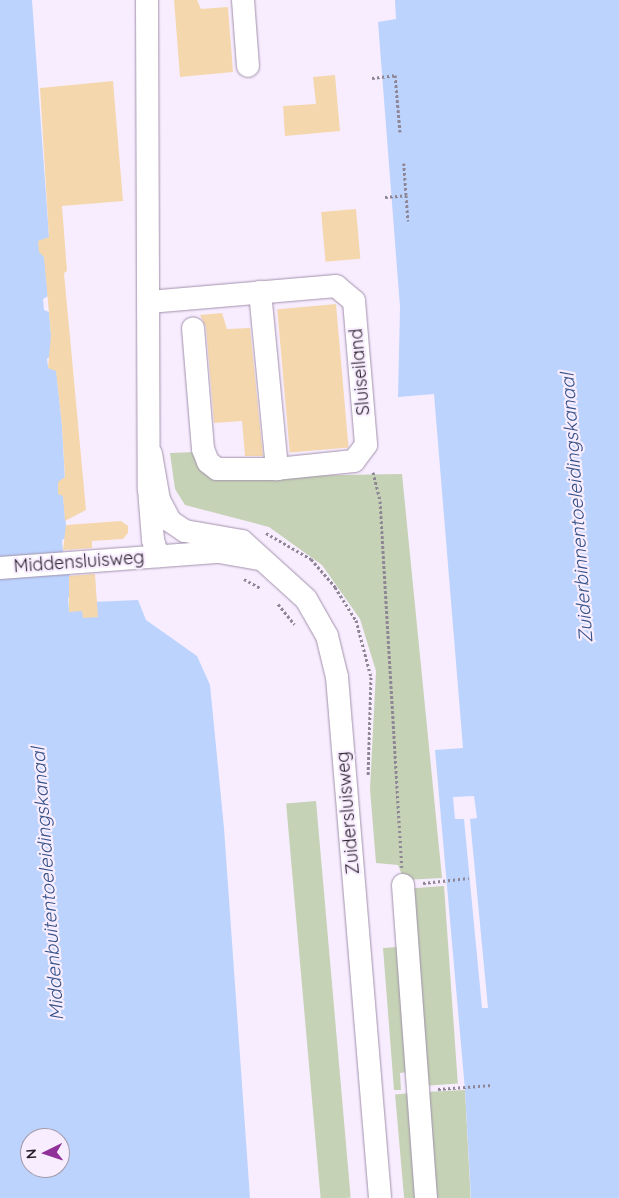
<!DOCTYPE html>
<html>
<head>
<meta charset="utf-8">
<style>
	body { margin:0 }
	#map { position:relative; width:619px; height:1198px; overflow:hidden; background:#f8edff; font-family:Quicksand,sans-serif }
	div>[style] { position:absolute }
	.green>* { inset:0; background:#c5d2b5; transform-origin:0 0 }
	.water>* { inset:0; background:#bcd3fd }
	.pier>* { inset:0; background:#f8edff }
	.building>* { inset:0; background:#f4d7ad; transform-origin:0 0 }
	.path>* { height:3px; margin-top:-1.5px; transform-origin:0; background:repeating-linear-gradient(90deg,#8e8694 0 2.5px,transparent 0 5px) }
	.roads { filter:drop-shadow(0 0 1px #a291ac) drop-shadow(0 0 1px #a291ac) }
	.minor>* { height:22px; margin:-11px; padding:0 11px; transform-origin:11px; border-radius:11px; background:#fff }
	span { translate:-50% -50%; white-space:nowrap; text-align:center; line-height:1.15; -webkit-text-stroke:4.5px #f8edff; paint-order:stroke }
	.street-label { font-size:18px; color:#231d27 }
	.water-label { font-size:19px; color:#355186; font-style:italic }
	.north { position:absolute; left:20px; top:1128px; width:50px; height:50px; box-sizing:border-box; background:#f8edff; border:1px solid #a39aa9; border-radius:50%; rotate:266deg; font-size:14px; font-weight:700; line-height:20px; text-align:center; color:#231d27 }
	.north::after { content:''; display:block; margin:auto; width:18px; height:22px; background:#90319a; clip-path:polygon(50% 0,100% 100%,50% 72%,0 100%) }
</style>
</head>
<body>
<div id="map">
	<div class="green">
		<div style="clip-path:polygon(195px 452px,226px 477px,402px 474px,442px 878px,404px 880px,398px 865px,376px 863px,370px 789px,376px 671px,360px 619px,322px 565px,269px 527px,185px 505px,175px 489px,170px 453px)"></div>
		<div style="left:316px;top:801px;width:398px;height:30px;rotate:85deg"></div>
		<div style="left:444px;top:886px;width:198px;height:38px;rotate:86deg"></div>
		<div style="clip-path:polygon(398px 947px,408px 1072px,400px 1073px,401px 1090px,394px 1090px,383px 948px)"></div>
		<div style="left:465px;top:1090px;width:108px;height:44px;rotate:87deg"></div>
		<div style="left:412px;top:1093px;width:105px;height:17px;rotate:85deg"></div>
	</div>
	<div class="water">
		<div style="clip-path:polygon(evenodd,0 0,32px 0,49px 237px,44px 253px,48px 296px,43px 299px,44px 310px,49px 312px,51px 335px,52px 355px,47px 359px,48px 367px,56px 369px,62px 425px,65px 480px,58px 483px,58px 492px,63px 495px,66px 525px,66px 538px,62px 540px,63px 552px,68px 554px,71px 597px,68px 598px,69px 610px,92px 602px,138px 600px,146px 620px,197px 656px,210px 685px,224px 828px,250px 1198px,0 1198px,0 0,30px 1138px,60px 1138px,60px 1168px,30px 1168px,30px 1138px)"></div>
		<div style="clip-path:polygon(395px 0,619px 0,619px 1198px,471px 1198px,465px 1090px,435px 750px,463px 748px,434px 394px,398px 397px,400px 307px,378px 22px,396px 19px)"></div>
	</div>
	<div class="pier">
		<div style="clip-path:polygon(474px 796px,477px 818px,470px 819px,488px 1008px,482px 1008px,464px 819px,455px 819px,453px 797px)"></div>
	</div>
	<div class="building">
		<div style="clip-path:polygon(174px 0,197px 0,201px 9px,228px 7px,233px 72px,180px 77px)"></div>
		<div style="clip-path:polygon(335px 75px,340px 131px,285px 136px,283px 106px,316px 104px,313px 77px)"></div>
		<div style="clip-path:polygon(113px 81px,123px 201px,62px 206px,67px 271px,64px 273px,86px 510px,65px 521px,63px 496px,58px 494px,58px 482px,65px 477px,62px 425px,56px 371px,48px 368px,51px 335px,44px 257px,39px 252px,38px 241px,49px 237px,40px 88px)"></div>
		<div style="left:356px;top:209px;width:50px;height:35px;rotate:85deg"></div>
		<div style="left:336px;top:304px;width:144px;height:59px;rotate:85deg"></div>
		<div style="clip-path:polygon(222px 313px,227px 329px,250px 328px,263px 456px,245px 456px,242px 421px,214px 423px,206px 327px,200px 315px)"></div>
		<div style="clip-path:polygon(121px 521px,128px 526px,128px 533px,123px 539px,92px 541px,92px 548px,63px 550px,66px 525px)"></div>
		<div style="clip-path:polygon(95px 574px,98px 617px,83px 618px,82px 611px,69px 612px,69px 576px)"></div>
	</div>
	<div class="path">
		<div style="left:372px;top:78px;width:23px;rotate:-7deg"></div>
		<div style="left:395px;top:75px;width:57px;rotate:85deg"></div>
		<div style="left:406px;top:195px;width:26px;rotate:86deg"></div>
		<div style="left:385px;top:197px;width:21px;rotate:-5deg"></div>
		<div style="left:406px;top:195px;width:32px;rotate:-94deg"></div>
		<div style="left:373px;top:472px;width:30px;rotate:76deg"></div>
		<div style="left:380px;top:501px;width:367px;rotate:86.6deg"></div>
		<div style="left:266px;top:533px;width:52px;rotate:30deg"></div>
		<div style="left:311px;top:559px;width:37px;rotate:49deg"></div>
		<div style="left:335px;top:587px;width:39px;rotate:58deg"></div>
		<div style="left:356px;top:620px;width:59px;rotate:75.3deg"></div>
		<div style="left:371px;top:677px;width:99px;rotate:91.7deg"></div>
		<div style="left:244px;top:579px;width:18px;rotate:29deg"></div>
		<div style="left:278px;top:604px;width:26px;rotate:51deg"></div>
		<div style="left:423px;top:883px;width:46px;rotate:-6.2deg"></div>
		<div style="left:438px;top:1089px;width:54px;rotate:-4.2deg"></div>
	</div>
	<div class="roads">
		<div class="minor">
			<div style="left:147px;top:0;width:489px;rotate:89.8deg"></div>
			<div style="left:149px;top:489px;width:51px;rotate:85.5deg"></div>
			<div style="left:153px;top:540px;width:17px;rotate:73deg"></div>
			<div style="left:243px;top:0;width:66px;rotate:85.7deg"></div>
			<div style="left:260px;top:292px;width:178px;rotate:84.5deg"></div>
			<div style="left:149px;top:302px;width:188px;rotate:-4.9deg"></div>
			<div style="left:336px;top:286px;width:23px;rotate:40deg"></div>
			<div style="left:354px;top:301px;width:144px;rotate:85.2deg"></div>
			<div style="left:366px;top:445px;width:20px;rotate:127deg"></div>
			<div style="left:354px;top:461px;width:77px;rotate:174.1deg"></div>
			<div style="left:277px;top:469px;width:60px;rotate:180deg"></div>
			<div style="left:217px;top:469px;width:11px;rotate:-142deg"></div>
			<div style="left:208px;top:462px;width:14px;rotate:-111deg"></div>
			<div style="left:203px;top:449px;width:121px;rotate:-94.7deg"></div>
			<div style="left:151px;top:454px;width:47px;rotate:80.1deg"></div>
			<div style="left:159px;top:500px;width:24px;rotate:62deg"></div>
			<div style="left:170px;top:521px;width:18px;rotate:34deg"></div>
			<div style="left:185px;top:531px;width:58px;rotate:10deg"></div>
			<div style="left:242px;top:541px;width:86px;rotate:42.2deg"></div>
			<div style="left:306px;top:599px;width:43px;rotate:60.4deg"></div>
			<div style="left:327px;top:636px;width:42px;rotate:76.3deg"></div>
			<div style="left:337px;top:677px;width:523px;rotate:85.28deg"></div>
			<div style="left:0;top:568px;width:220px;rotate:-4.2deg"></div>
			<div style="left:219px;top:552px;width:42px;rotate:9.7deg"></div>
			<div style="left:403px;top:885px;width:314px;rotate:85.8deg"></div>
		</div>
	</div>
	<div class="street-label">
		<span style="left:360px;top:372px;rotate:-95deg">Sluiseiland</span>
		<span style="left:79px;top:562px;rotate:-4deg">Middensluisweg</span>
		<span style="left:348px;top:813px;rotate:-95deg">Zuidersluisweg</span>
	</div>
	<div class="water-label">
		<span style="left:577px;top:508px;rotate:-94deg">Zuiderbinnentoeleidingskanaal</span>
		<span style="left:48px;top:884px;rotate:-94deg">Middenbuitentoeleidingskanaal</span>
	</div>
	<div class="north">N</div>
</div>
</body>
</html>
